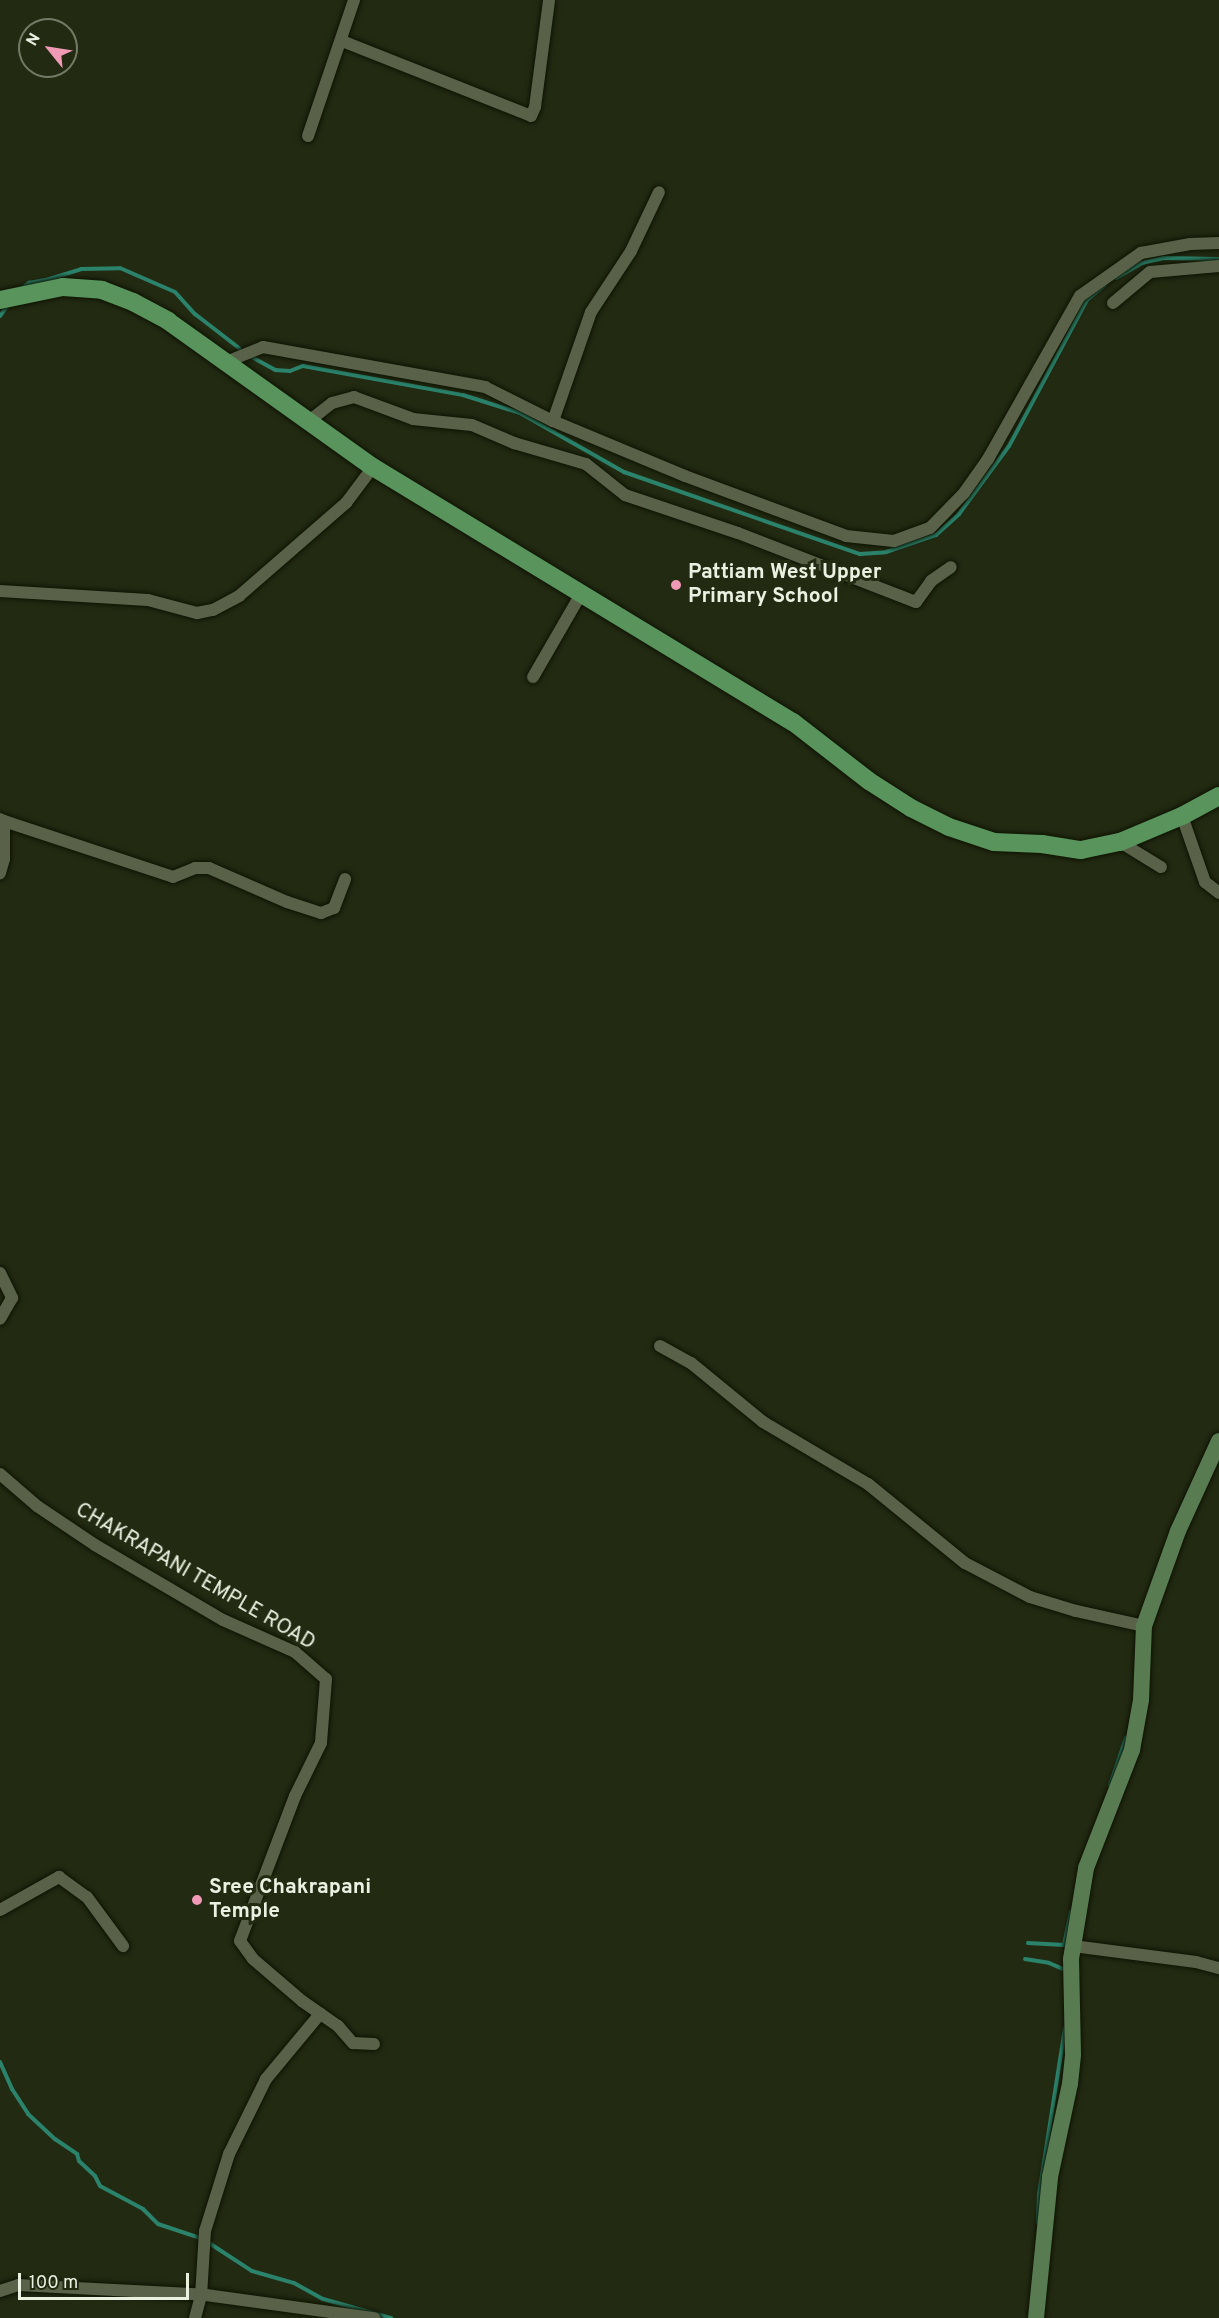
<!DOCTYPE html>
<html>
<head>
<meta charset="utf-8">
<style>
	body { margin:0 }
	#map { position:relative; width:1219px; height:2318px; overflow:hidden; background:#232a12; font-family:Overpass,sans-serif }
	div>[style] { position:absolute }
	.stream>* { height:4px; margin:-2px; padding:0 2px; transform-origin:2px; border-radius:2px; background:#2b836c }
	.roads { filter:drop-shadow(0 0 2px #0d1300) drop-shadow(0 0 2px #0d1300) }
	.minor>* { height:12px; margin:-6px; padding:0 6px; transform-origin:6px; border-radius:6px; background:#596248 }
	.secondary>* { height:16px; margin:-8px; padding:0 8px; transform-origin:8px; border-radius:8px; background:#597b52 }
	.primary>* { height:18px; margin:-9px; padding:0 9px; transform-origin:9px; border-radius:9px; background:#58945b }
	.dots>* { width:16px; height:16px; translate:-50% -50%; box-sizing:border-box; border:3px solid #232a12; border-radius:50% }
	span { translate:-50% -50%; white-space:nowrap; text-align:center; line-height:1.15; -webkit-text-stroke:6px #232a12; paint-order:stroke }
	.poi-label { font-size:21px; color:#ebf1e1; font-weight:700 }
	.left { translate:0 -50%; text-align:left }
	.street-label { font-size:21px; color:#ebf1e1 }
	.north { position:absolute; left:18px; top:18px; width:60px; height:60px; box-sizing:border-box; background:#232a12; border:2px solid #737a65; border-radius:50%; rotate:300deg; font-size:16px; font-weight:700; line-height:24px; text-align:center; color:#ebf1e1 }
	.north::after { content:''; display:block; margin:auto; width:21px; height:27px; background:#f09ab6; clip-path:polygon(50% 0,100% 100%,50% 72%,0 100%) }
	.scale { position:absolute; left:18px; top:2273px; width:171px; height:27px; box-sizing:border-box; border:3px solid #ebf1e1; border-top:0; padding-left:8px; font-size:18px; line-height:21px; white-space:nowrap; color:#ebf1e1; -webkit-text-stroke:4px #232a12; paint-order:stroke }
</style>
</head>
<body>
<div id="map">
	<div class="stream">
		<div style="left:1116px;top:278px;width:30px;rotate:-30deg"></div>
		<div style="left:1142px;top:263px;width:22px;rotate:-13deg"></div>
		<div style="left:1163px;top:258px;width:56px;rotate:1deg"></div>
		<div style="left:22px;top:288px;width:9px;rotate:-36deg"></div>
		<div style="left:29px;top:283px;width:17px;rotate:-10deg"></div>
		<div style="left:46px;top:280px;width:37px;rotate:-17deg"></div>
		<div style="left:81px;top:269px;width:39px;rotate:-1deg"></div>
		<div style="left:120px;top:268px;width:60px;rotate:23.6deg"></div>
		<div style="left:175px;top:292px;width:30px;rotate:48deg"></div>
		<div style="left:195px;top:314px;width:56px;rotate:37.7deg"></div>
		<div style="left:0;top:316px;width:14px;rotate:-54deg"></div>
		<div style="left:250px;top:356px;width:29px;rotate:29deg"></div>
		<div style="left:275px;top:370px;width:15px;rotate:4deg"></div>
		<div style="left:290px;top:371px;width:14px;rotate:-21deg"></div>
		<div style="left:303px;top:366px;width:163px;rotate:10.3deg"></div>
		<div style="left:463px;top:395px;width:60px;rotate:17.5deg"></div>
		<div style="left:520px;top:413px;width:120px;rotate:29.6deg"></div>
		<div style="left:624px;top:472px;width:250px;rotate:19.2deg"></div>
		<div style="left:860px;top:554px;width:26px;rotate:-4deg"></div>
		<div style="left:886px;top:552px;width:53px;rotate:-18.8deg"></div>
		<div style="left:936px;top:535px;width:31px;rotate:-42deg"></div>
		<div style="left:959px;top:514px;width:84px;rotate:-53.7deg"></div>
		<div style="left:1009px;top:446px;width:166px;rotate:-61.9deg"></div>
		<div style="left:1087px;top:300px;width:23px;rotate:-40deg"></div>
		<div style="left:1110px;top:1785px;width:50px;rotate:-71.2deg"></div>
		<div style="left:1028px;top:1943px;width:36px;rotate:3deg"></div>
		<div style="left:1064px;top:1945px;width:34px;rotate:-78deg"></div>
		<div style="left:1025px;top:1959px;width:24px;rotate:9deg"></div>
		<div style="left:1049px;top:1963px;width:15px;rotate:23deg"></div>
		<div style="left:0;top:2062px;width:30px;rotate:66deg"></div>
		<div style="left:12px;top:2089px;width:30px;rotate:57deg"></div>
		<div style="left:28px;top:2114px;width:37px;rotate:43deg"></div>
		<div style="left:55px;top:2139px;width:27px;rotate:34deg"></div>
		<div style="left:77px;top:2154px;width:7px;rotate:74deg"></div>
		<div style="left:79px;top:2161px;width:22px;rotate:43deg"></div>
		<div style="left:95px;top:2176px;width:11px;rotate:63deg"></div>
		<div style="left:100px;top:2186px;width:49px;rotate:28.1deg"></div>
		<div style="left:143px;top:2209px;width:21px;rotate:45deg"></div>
		<div style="left:158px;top:2224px;width:44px;rotate:18.4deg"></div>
		<div style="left:1038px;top:2222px;width:28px;rotate:-88deg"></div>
		<div style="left:1039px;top:2194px;width:168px;rotate:-81.1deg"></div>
		<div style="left:209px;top:2243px;width:51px;rotate:33.1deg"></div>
		<div style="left:252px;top:2271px;width:44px;rotate:15.9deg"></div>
		<div style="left:294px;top:2283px;width:33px;rotate:29deg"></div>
		<div style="left:323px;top:2299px;width:71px;rotate:15.6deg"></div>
	</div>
	<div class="roads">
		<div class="minor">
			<div style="left:342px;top:41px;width:203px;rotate:21.6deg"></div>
			<div style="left:531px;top:116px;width:10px;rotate:-66deg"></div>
			<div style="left:535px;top:107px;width:108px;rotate:-82.5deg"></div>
			<div style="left:308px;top:136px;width:144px;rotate:-71.3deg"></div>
			<div style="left:1113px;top:303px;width:48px;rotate:-40deg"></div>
			<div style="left:1150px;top:272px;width:69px;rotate:-5deg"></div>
			<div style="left:226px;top:362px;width:40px;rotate:-22deg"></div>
			<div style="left:263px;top:347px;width:226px;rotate:10.2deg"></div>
			<div style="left:485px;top:387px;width:76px;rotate:26.6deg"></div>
			<div style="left:553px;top:421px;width:143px;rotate:22.6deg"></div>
			<div style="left:685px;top:476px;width:172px;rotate:20.4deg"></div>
			<div style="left:846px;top:536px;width:48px;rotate:5.9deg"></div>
			<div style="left:894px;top:541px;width:38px;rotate:-20deg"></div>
			<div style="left:930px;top:528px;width:49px;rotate:-45.8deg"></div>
			<div style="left:964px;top:493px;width:42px;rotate:-54.8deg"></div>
			<div style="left:988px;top:459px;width:187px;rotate:-60.6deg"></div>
			<div style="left:1080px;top:296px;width:75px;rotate:-35.2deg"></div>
			<div style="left:1141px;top:253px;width:50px;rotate:-10.4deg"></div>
			<div style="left:1190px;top:244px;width:29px;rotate:-2deg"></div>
			<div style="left:309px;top:421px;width:29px;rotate:-38deg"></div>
			<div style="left:332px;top:403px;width:23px;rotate:-15deg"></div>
			<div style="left:354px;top:397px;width:63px;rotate:20.4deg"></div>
			<div style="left:413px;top:419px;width:59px;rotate:5.8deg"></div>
			<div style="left:472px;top:425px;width:46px;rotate:23.2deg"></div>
			<div style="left:514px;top:443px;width:75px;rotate:16.3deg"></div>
			<div style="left:586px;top:464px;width:50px;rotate:38.5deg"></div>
			<div style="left:625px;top:495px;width:119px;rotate:18.6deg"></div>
			<div style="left:738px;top:533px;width:191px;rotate:21.2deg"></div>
			<div style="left:916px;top:602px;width:26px;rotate:-54deg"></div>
			<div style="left:931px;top:581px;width:24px;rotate:-35deg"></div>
			<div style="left:553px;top:421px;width:115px;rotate:-70.8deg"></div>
			<div style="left:591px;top:312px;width:73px;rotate:-56.7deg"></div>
			<div style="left:631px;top:251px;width:65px;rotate:-64.6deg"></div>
			<div style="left:0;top:591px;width:148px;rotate:3.5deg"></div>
			<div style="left:148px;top:600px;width:51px;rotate:14.9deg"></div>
			<div style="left:197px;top:613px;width:16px;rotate:-11deg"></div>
			<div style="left:213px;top:610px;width:30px;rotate:-28deg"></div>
			<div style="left:239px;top:596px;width:142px;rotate:-41deg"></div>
			<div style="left:346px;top:503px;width:45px;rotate:-53.1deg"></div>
			<div style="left:533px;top:677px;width:98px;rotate:-60deg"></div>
			<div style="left:1182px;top:816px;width:70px;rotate:70.8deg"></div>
			<div style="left:1205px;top:882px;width:18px;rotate:38deg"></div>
			<div style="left:0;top:819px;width:4px;rotate:27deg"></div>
			<div style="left:4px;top:821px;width:38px;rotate:90deg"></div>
			<div style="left:4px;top:859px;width:15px;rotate:106deg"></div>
			<div style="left:4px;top:821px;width:178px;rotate:18.3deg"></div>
			<div style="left:173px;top:877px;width:24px;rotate:-22deg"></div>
			<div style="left:195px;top:868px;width:14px"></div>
			<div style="left:209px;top:868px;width:85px;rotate:23.6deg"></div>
			<div style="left:287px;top:902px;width:36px;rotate:18deg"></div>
			<div style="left:321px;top:913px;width:14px;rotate:-21deg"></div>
			<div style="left:334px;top:908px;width:31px;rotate:-69deg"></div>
			<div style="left:1120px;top:842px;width:48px;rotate:31.4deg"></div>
			<div style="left:0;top:1273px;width:28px;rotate:64deg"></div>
			<div style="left:12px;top:1298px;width:24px;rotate:120deg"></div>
			<div style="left:660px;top:1346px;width:35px;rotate:29deg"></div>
			<div style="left:691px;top:1363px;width:93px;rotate:39.3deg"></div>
			<div style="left:763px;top:1422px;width:122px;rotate:30.6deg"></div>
			<div style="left:868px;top:1484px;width:125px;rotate:39.2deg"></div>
			<div style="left:965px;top:1563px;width:73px;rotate:27.6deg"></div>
			<div style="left:1030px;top:1597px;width:48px;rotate:16.9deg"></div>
			<div style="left:1076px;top:1611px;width:70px;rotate:12.4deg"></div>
			<div style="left:0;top:1474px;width:49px;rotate:40.9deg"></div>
			<div style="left:37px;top:1506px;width:70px;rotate:33.9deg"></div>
			<div style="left:95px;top:1545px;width:148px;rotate:30.4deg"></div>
			<div style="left:223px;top:1620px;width:79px;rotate:24deg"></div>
			<div style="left:295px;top:1652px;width:41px;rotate:41.1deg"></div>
			<div style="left:326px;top:1679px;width:64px;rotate:94.5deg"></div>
			<div style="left:321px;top:1743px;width:59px;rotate:116.1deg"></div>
			<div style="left:295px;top:1796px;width:155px;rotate:110.8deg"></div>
			<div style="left:240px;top:1941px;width:22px;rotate:54deg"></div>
			<div style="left:253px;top:1959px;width:65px;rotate:40.6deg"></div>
			<div style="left:302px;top:2001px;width:44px;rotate:34.8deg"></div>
			<div style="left:338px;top:2026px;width:23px;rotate:49deg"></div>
			<div style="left:353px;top:2043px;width:21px;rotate:3deg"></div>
			<div style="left:0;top:1910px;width:68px;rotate:-29.2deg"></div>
			<div style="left:59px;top:1877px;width:34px;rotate:36deg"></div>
			<div style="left:87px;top:1897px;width:61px;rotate:53.7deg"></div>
			<div style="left:1073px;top:1946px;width:124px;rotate:7.4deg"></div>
			<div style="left:1196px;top:1962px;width:24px;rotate:15deg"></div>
			<div style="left:0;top:2291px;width:19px;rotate:-18deg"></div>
			<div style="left:18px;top:2285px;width:188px;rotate:3deg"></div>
			<div style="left:206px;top:2295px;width:170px;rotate:7.8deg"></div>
			<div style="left:195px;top:2318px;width:23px;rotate:-75deg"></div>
			<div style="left:201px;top:2296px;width:65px;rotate:-86.5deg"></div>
			<div style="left:205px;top:2231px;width:81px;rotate:-72.7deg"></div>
			<div style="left:229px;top:2154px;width:84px;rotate:-63.7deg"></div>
			<div style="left:266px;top:2079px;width:85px;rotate:-50.3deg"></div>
		</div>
		<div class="secondary">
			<div style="left:1036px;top:2318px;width:142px;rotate:-84.3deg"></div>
			<div style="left:1050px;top:2177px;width:95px;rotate:-77.9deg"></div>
			<div style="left:1070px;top:2084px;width:30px;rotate:-84deg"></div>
			<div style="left:1073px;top:2054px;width:95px;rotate:-91.2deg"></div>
			<div style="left:1071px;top:1959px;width:92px;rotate:-80.6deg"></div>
			<div style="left:1086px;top:1868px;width:127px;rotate:-68.7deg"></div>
			<div style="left:1132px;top:1750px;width:51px;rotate:-79.8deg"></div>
			<div style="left:1141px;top:1700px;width:74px;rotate:-87.7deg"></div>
			<div style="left:1144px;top:1626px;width:101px;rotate:-70.3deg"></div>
			<div style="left:1178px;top:1531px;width:99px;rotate:-65.5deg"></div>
		</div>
		<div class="primary">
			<div style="left:0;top:300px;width:64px;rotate:-11.7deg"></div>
			<div style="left:63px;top:287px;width:39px;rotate:4deg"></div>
			<div style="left:102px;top:290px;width:33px;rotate:21deg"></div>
			<div style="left:133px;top:302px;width:40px;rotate:28deg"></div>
			<div style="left:168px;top:321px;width:252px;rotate:35.5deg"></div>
			<div style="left:373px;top:467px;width:491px;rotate:31.3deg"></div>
			<div style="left:793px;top:722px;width:96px;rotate:37.8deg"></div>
			<div style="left:869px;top:781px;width:50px;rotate:32.7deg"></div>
			<div style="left:911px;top:808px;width:42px;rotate:26.6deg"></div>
			<div style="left:949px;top:827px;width:47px;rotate:18.4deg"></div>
			<div style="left:994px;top:842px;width:48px;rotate:2.4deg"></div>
			<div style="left:1042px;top:844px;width:39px;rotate:9deg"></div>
			<div style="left:1081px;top:850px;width:40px;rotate:-12deg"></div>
			<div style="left:1120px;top:842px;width:67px;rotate:-22.8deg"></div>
			<div style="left:1182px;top:816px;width:42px;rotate:-28.4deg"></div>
		</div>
	</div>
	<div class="dots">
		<div style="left:676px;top:585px;background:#f09ab6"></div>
		<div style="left:197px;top:1900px;background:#f09ab6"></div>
	</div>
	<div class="poi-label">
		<span class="left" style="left:688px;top:585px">Pattiam West Upper<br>Primary School</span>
		<span class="left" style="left:209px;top:1900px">Sree Chakrapani<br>Temple</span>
	</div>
	<div class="street-label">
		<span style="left:195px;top:1577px;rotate:30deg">CHAKRAPANI TEMPLE ROAD</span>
	</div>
	<div class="north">N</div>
	<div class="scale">100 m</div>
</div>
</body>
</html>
